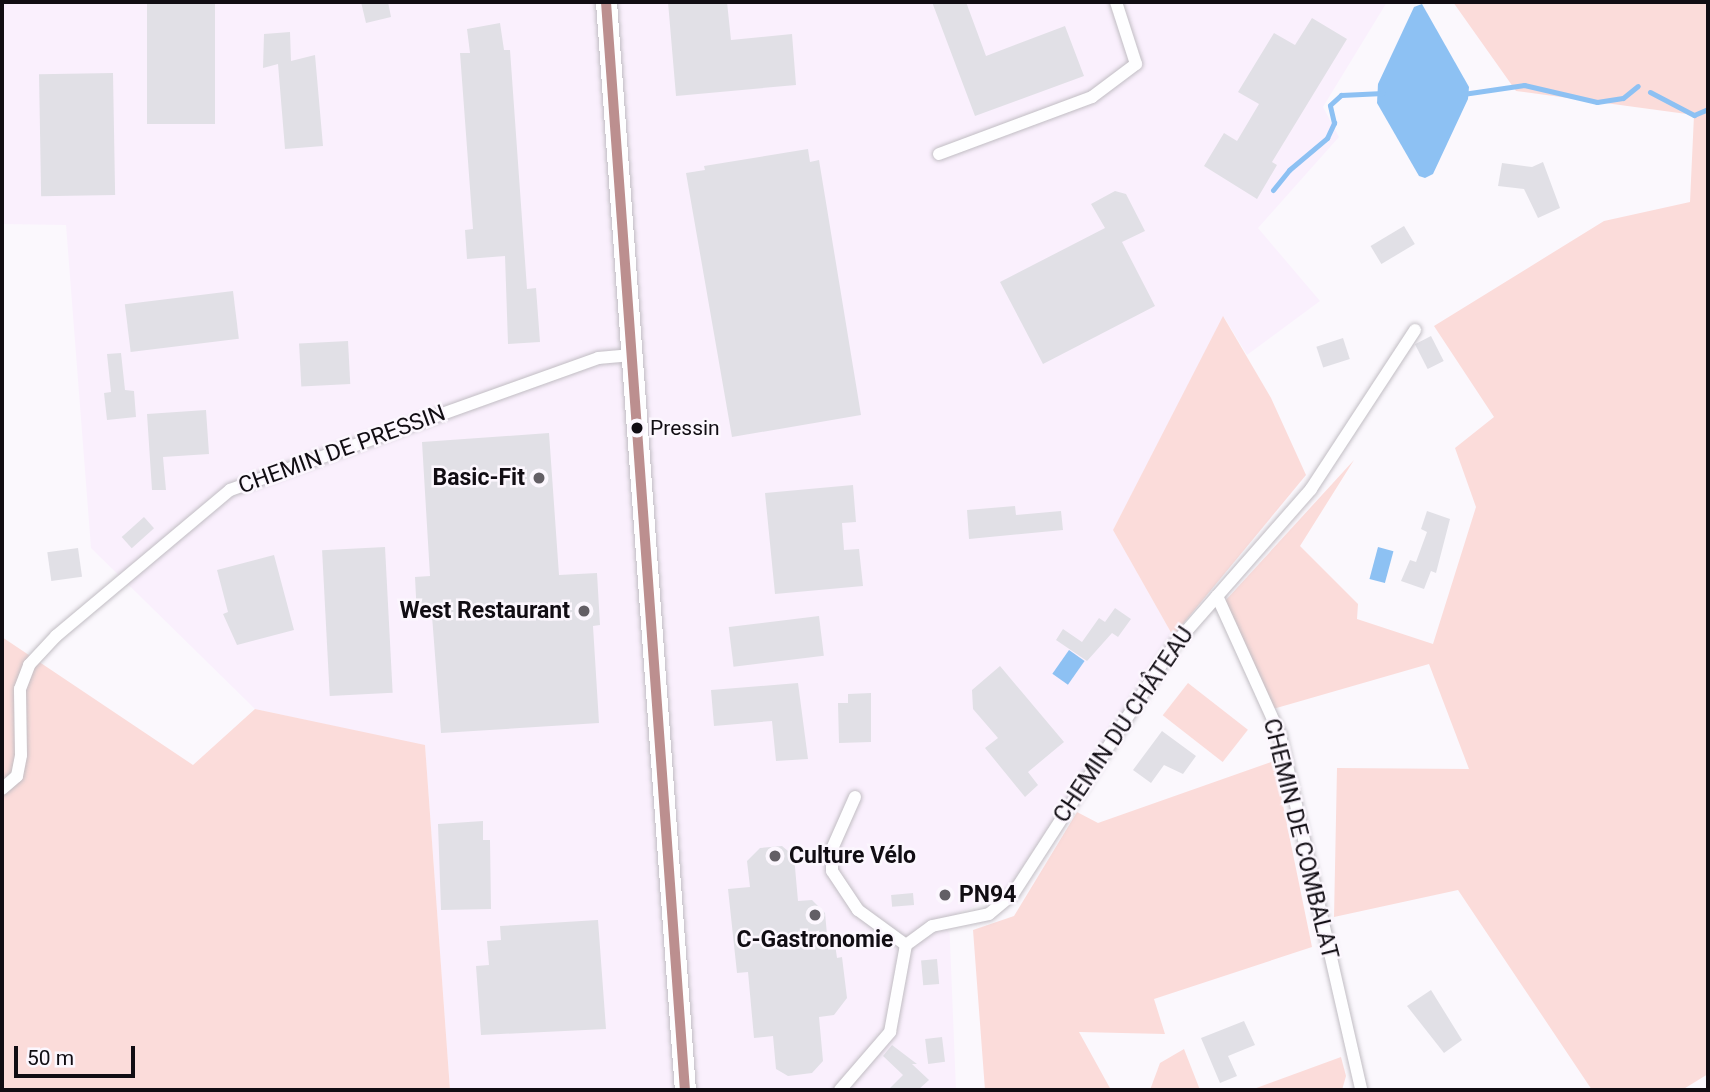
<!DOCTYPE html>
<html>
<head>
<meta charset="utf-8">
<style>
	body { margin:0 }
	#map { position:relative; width:1710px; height:1092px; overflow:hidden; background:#fbf8fd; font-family:Roboto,sans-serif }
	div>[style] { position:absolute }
	.built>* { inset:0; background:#faf0fd }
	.green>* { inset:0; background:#fbdcda; transform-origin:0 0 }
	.water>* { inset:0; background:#8dc1f3; transform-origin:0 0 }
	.stream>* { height:5px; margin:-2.5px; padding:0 2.5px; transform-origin:2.5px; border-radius:2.5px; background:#8dc1f3 }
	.building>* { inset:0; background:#e1e0e6; transform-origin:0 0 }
	.roads { filter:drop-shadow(0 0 2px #c1bdc3) drop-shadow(0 0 2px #c1bdc3) }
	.street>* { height:12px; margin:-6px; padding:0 6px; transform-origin:6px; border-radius:6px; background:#fefeff }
	.primary>* { height:21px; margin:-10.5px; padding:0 10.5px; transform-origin:10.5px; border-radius:10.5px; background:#fefeff }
	.bus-1>* { height:10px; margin:-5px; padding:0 5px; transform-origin:5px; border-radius:5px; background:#bc8f8f }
	.dots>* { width:19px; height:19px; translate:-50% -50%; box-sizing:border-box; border:4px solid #fcf7fe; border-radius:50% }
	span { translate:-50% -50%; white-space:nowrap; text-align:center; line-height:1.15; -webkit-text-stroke:5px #fcf7fe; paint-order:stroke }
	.bus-label { font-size:21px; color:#110d13 }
	.left { translate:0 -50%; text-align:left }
	.street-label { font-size:23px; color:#110d13 }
	.poi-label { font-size:23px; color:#110d13; font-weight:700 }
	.right { translate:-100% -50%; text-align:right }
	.frame { position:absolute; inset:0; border:4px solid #110d13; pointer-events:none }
	.scale { position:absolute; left:14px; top:1046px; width:121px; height:32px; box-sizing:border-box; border:4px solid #110d13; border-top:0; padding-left:9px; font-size:21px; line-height:24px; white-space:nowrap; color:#110d13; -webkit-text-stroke:5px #fcf7fe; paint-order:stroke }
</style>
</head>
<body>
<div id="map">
	<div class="built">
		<div style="clip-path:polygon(2px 2px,1387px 2px,1323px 107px,1339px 137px,1258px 228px,1320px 301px,1247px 355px,1224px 317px,1113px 530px,1173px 636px,1005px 894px,949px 917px,956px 1090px,450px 1090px,425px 746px,255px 709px,91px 548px,66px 225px,2px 224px)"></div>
	</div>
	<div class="green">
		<div style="clip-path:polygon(1453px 2px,1708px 4px,1708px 1074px,1682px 1090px,1592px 1090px,1458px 890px,1334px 917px,1337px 768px,1469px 769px,1429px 664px,1273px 709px,1225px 601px,1354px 460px,1300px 546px,1358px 604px,1357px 619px,1433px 644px,1476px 507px,1455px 448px,1494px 417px,1434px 326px,1604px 221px,1690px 202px,1694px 115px,1516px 91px)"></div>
		<div style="clip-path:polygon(1223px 316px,1271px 398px,1306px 475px,1173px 636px,1113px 530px)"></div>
		<div style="clip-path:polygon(2px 637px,193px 765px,255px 709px,425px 745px,450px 1090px,2px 1090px)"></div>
		<div style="left:1188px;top:683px;width:76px;height:41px;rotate:38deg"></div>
		<div style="clip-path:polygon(1274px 761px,1312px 947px,1154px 999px,1165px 1034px,1079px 1032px,1111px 1090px,985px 1090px,973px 930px,1014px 916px,1077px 812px,1098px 823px)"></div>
		<div style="clip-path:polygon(1184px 1049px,1200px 1090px,1150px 1090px,1160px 1063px)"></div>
		<div style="clip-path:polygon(1341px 1057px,1346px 1076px,1342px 1090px,1251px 1090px)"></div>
	</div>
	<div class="water">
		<div style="clip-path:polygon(1422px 4px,1469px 87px,1468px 99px,1433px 174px,1425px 178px,1419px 176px,1377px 103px,1378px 84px,1414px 7px)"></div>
		<div style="left:1378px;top:547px;width:16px;height:33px;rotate:15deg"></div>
		<div style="left:1069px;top:650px;width:19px;height:29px;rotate:35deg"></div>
	</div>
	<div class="stream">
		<div style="left:1650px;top:92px;width:50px;rotate:27.6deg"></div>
		<div style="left:1694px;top:115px;width:15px;rotate:-23deg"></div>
		<div style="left:1463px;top:94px;width:62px;rotate:-8.4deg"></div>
		<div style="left:1524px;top:85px;width:75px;rotate:13.1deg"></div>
		<div style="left:1597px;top:102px;width:26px;rotate:-9deg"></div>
		<div style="left:1623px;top:98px;width:19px;rotate:-39deg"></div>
		<div style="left:1273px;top:190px;width:26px;rotate:-51deg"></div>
		<div style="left:1289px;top:170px;width:50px;rotate:-40.1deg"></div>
		<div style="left:1327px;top:138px;width:17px;rotate:-65deg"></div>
		<div style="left:1334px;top:123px;width:18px;rotate:-103deg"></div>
		<div style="left:1330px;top:105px;width:15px;rotate:-42deg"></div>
		<div style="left:1341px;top:95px;width:42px;rotate:-2.7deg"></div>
	</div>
	<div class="building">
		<div style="left:147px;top:2px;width:68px;height:122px"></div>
		<div style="clip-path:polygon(361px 2px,388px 2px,391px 17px,366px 23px)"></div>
		<div style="clip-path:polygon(668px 2px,727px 2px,731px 40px,792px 34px,796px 85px,676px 96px)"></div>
		<div style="clip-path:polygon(932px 2px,966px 2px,986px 56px,1065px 26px,1084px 76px,975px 116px)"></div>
		<div style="clip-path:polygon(1312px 18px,1347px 39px,1272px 162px,1277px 165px,1257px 199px,1204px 166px,1224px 133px,1237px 141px,1259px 104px,1238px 92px,1274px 33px,1295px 45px)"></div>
		<div style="clip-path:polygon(500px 23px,504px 50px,510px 50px,527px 289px,536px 288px,540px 342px,508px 344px,505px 256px,467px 259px,465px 230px,473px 229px,460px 53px,470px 53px,467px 29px)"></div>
		<div style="clip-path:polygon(290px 32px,291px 61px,315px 55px,323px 146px,285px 149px,278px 64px,263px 68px,264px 34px)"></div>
		<div style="left:113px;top:73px;width:122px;height:74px;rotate:89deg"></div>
		<div style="clip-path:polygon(808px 149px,810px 162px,819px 160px,861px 415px,732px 437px,686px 173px,705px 170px,704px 166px)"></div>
		<div style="clip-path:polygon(1543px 162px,1560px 208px,1538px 218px,1524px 189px,1498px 186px,1502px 163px,1532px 167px)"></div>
		<div style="clip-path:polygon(1115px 191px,1126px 194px,1145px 231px,1122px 242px,1155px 306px,1043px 364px,1000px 282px,1105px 228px,1091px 204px)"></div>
		<div style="left:1404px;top:226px;width:21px;height:39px;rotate:59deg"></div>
		<div style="left:233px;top:291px;width:48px;height:109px;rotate:83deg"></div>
		<div style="left:1431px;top:336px;width:28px;height:18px;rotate:63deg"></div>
		<div style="left:1343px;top:338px;width:22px;height:28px;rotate:72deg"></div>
		<div style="left:348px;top:341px;width:43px;height:49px;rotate:87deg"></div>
		<div style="clip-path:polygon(121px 353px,125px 390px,134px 391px,136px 417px,107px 420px,104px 393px,111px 392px,107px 354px)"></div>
		<div style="clip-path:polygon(206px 410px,209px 454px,163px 457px,166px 490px,152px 490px,147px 414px)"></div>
		<div style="clip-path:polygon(549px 433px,559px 575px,597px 573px,600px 625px,593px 626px,599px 723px,441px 733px,432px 616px,417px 617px,415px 577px,430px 576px,422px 442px)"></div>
		<div style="clip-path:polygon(853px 485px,856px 522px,842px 523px,844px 550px,859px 549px,863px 586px,775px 594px,765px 493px)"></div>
		<div style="clip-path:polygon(1015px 506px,1016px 515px,1061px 511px,1063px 530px,969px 539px,967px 510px)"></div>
		<div style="clip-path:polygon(1427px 511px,1450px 519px,1436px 573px,1431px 571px,1424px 589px,1401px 581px,1410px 560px,1416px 562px,1427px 532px,1421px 529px)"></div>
		<div style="left:144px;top:517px;width:15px;height:30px;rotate:48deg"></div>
		<div style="left:385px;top:547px;width:146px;height:63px;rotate:87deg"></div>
		<div style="left:78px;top:548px;width:29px;height:31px;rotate:82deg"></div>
		<div style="clip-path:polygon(274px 555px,294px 630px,237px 645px,223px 614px,228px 612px,217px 570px)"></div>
		<div style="clip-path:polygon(1115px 608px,1131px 619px,1118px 637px,1112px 633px,1087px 661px,1056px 640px,1063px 629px,1082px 642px,1099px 618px,1105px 622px)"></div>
		<div style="left:819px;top:616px;width:40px;height:91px;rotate:83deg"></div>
		<div style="clip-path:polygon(1000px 666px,1064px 742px,1028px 772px,1038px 785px,1025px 797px,985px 748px,998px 738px,973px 709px,972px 690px)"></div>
		<div style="clip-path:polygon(798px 683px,808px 759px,776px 761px,772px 721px,714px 726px,711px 690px)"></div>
		<div style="clip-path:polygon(871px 693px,871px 742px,839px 743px,838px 703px,848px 703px,848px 694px)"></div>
		<div style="clip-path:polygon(1162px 731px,1196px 756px,1183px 774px,1164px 765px,1151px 783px,1133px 770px)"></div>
		<div style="clip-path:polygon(483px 821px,483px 840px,490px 840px,491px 909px,441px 910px,438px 824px)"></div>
		<div style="clip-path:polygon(782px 846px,794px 856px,798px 901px,812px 900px,825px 913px,828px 945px,835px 944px,837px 958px,842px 957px,847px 998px,834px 1015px,819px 1017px,823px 1061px,812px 1073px,788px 1076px,776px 1069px,773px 1036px,754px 1038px,748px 972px,737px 973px,728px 889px,750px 887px,747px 861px,760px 848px)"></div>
		<div style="left:913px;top:893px;width:12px;height:22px;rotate:85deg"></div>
		<div style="clip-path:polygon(598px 920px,606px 1029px,481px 1035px,476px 966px,489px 965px,487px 941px,501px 940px,500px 926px)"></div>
		<div style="left:937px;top:959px;width:25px;height:16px;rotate:85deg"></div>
		<div style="clip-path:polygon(1431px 990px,1462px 1040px,1444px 1053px,1407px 1006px)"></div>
		<div style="clip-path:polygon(1244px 1021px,1255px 1045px,1228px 1056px,1237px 1076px,1220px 1083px,1201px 1038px)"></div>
		<div style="left:942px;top:1037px;width:25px;height:17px;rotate:83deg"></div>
		<div style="clip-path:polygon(892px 1045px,917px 1064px,912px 1064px,929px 1080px,918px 1090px,888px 1090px,903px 1075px,883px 1056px)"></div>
	</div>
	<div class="roads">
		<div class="street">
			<div style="left:939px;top:154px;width:163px;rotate:-20.4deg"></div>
			<div style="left:1092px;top:97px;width:55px;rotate:-36.9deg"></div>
			<div style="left:1136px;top:64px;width:65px;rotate:-107.9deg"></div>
			<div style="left:1217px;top:596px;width:153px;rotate:65.6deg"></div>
			<div style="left:1280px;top:735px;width:364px;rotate:77.1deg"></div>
			<div style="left:2px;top:789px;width:20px;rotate:-41deg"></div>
			<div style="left:17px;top:776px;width:21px;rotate:-79deg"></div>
			<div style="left:21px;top:755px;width:66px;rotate:-90.9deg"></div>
			<div style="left:20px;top:689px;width:26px;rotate:-69deg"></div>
			<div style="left:29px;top:665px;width:40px;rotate:-47deg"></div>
			<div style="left:56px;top:636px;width:227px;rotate:-40deg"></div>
			<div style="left:230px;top:490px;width:391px;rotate:-19.7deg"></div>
			<div style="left:598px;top:358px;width:37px;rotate:-5deg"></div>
			<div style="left:855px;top:797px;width:57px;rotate:113.9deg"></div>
			<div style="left:832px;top:849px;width:22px;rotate:90deg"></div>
			<div style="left:832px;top:871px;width:47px;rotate:56.3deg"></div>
			<div style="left:858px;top:910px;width:59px;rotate:36.1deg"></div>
			<div style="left:840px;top:1090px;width:77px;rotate:-49.2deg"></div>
			<div style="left:890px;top:1032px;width:88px;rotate:-79.6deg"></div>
			<div style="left:906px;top:945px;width:32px;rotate:-36deg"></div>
			<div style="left:932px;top:926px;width:58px;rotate:-11.9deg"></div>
			<div style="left:989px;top:914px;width:31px;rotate:-40deg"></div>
			<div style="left:1013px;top:894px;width:298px;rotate:-57.1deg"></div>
			<div style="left:1175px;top:644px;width:206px;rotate:-48.7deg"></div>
			<div style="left:1311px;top:489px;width:190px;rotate:-56.8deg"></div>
		</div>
		<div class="primary">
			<div style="left:606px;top:2px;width:1091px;rotate:85.85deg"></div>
		</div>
	</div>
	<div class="bus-1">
		<div style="left:606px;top:2px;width:1091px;rotate:85.85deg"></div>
	</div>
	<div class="dots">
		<div style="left:637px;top:428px;background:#110d13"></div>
		<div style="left:539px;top:478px;background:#635f65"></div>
		<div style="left:584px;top:611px;background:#635f65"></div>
		<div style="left:775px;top:856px;background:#635f65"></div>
		<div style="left:945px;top:895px;background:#635f65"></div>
		<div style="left:815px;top:915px;background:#635f65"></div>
	</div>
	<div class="bus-label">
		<span class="left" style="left:650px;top:428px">Pressin</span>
	</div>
	<div class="street-label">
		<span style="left:342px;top:450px;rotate:-20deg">CHEMIN DE PRESSIN</span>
		<span style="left:1124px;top:725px;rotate:-56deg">CHEMIN DU CHÂTEAU</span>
		<span style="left:1300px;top:839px;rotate:76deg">CHEMIN DE COMBALAT</span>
	</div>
	<div class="poi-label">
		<span class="right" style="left:525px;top:478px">Basic-Fit</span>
		<span class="right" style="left:570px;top:611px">West Restaurant</span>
		<span class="left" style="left:789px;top:856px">Culture Vélo</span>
		<span class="left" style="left:959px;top:895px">PN94</span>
		<span style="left:815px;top:940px">C-Gastronomie</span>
	</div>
	<div class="frame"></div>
	<div class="scale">50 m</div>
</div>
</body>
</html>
